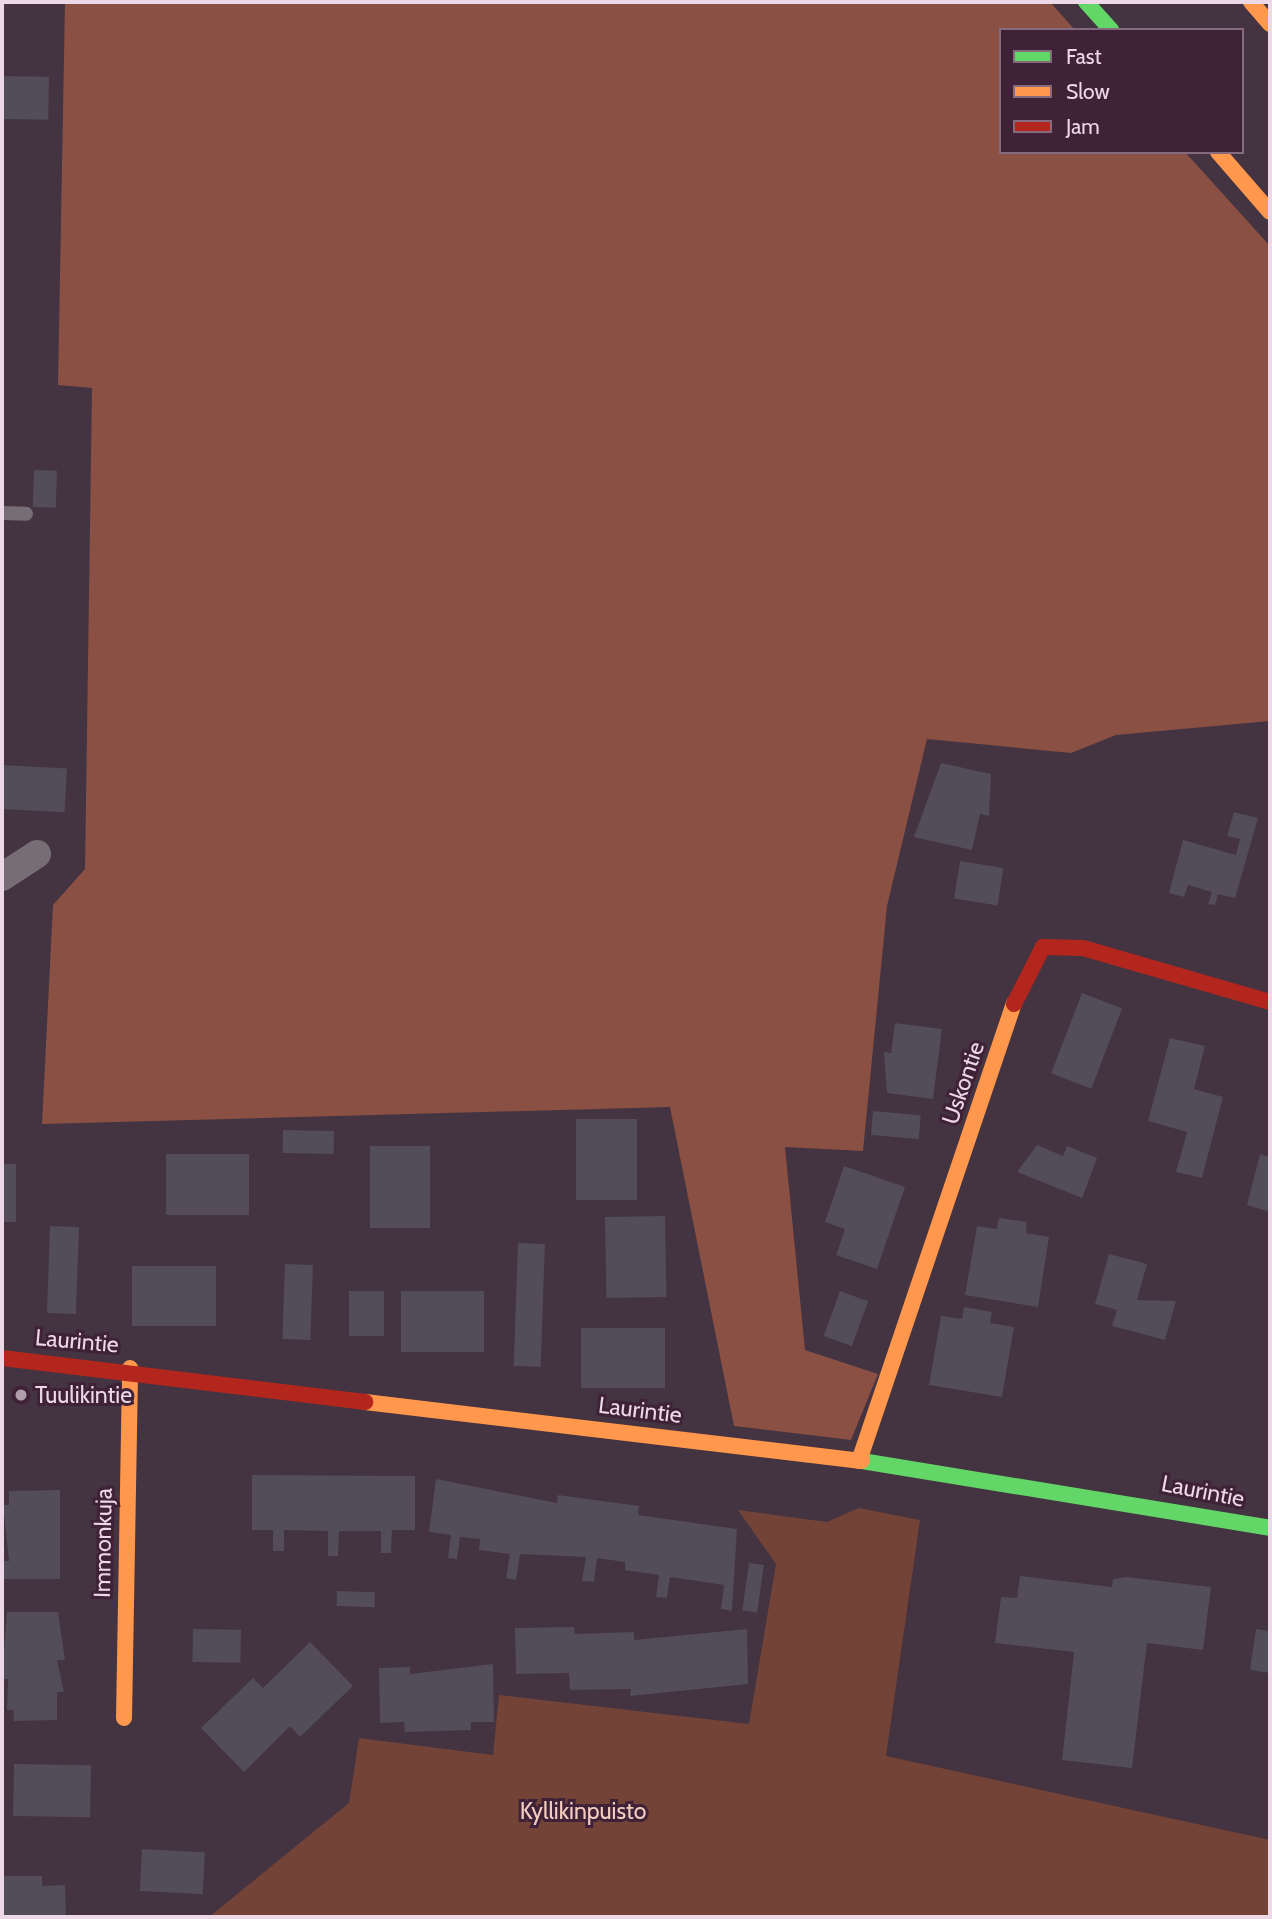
<!DOCTYPE html>
<html>
<head>
<meta charset="utf-8">
<style>
	body { margin:0 }
	#map { position:relative; width:1272px; height:1919px; overflow:hidden; background:#443340; font-family:Cabin,sans-serif }
	div>[style] { position:absolute }
	.green>* { inset:0; background:#734337 }
	.forest>* { inset:0; background:#895043 }
	.building>* { inset:0; background:#534c59; transform-origin:0 0 }
	.lane>* { height:14px; margin:-7px; padding:0 7px; transform-origin:7px; border-radius:7px; background:#776e75 }
	.street>* { height:28px; margin:-14px; padding:0 14px; transform-origin:14px; border-radius:14px; background:#776e75 }
	.fast>* { height:16px; margin:-8px; padding:0 8px; transform-origin:8px; border-radius:8px; background:#63d668 }
	.slow>* { height:16px; margin:-8px; padding:0 8px; transform-origin:8px; border-radius:8px; background:#ff974d }
	.jam>* { height:16px; margin:-8px; padding:0 8px; transform-origin:8px; border-radius:8px; background:#b3261e }
	.dots>* { width:19px; height:19px; translate:-50% -50%; box-sizing:border-box; border:4px solid #402238; border-radius:50% }
	span { translate:-50% -50%; white-space:nowrap; text-align:center; line-height:1.15; -webkit-text-stroke:6px #402238; paint-order:stroke }
	.street-label { font-size:23px; color:#ecd8e6 }
	.poi-label { font-size:23px; color:#ecd8e6 }
	.left { translate:0 -50%; text-align:left }
	.park-label { font-size:23px; color:#f4cdc1 }
	.frame { position:absolute; inset:0; border:4px solid #ecd8e6; pointer-events:none }
	.legend { position:absolute; left:999px; top:28px; width:245px; height:126px; box-sizing:border-box; background:#402238; border:2px solid #856b7e; margin:0; padding:9px 12px; list-style:none; font-size:21px; color:#ecd8e6 }
	.legend li { display:flex; align-items:center; gap:14px; height:35px }
	.legend b { width:35px; border:2px solid #856b7e }
</style>
</head>
<body>
<div id="map">
	<div class="green">
		<div style="clip-path:polygon(859px 1508px,920px 1520px,886px 1756px,1270px 1840px,1270px 1917px,209px 1917px,349px 1803px,359px 1738px,493px 1755px,499px 1695px,749px 1724px,776px 1564px,738px 1510px,827px 1522px)"></div>
	</div>
	<div class="forest">
		<div style="clip-path:polygon(65px 2px,1050px 2px,1075px 30px,1001px 30px,1001px 152px,1185px 152px,1270px 246px,1270px 721px,1116px 735px,1071px 753px,927px 739px,887px 906px,863px 1151px,785px 1147px,805px 1350px,878px 1374px,851px 1440px,734px 1426px,670px 1107px,42px 1124px,53px 905px,85px 869px,92px 388px,58px 385px)"></div>
	</div>
	<div class="building">
		<div style="left:2px;top:76px;width:47px;height:43px;rotate:1deg"></div>
		<div style="left:34px;top:470px;width:23px;height:37px;rotate:2deg"></div>
		<div style="clip-path:polygon(941px 763px,991px 774px,989px 816px,980px 814px,972px 850px,914px 837px)"></div>
		<div style="left:2px;top:765px;width:65px;height:44px;rotate:3deg"></div>
		<div style="clip-path:polygon(1234px 812px,1258px 818px,1235px 898px,1218px 894px,1215px 905px,1208px 904px,1212px 892px,1188px 885px,1184px 897px,1169px 893px,1183px 840px,1236px 855px,1240px 839px,1227px 836px)"></div>
		<div style="left:960px;top:861px;width:44px;height:38px;rotate:9deg"></div>
		<div style="left:1082px;top:993px;width:43px;height:86px;rotate:21deg"></div>
		<div style="clip-path:polygon(895px 1023px,942px 1029px,933px 1099px,887px 1093px,884px 1052px,891px 1053px)"></div>
		<div style="clip-path:polygon(1170px 1038px,1205px 1046px,1194px 1089px,1223px 1097px,1202px 1178px,1176px 1172px,1187px 1132px,1148px 1121px)"></div>
		<div style="left:873px;top:1111px;width:48px;height:24px;rotate:5deg"></div>
		<div style="left:637px;top:1119px;width:81px;height:61px;rotate:90deg"></div>
		<div style="left:283px;top:1130px;width:51px;height:23px;rotate:1deg"></div>
		<div style="clip-path:polygon(1037px 1145px,1063px 1156px,1067px 1146px,1097px 1158px,1082px 1198px,1017px 1172px)"></div>
		<div style="left:370px;top:1146px;width:60px;height:82px"></div>
		<div style="left:166px;top:1154px;width:83px;height:61px"></div>
		<div style="clip-path:polygon(1260px 1154px,1270px 1157px,1270px 1212px,1247px 1205px)"></div>
		<div style="left:2px;top:1164px;width:14px;height:58px"></div>
		<div style="clip-path:polygon(844px 1166px,905px 1187px,877px 1269px,836px 1255px,845px 1229px,825px 1222px)"></div>
		<div style="left:665px;top:1216px;width:81px;height:60px;rotate:89deg"></div>
		<div style="clip-path:polygon(999px 1218px,1027px 1222px,1026px 1233px,1049px 1237px,1038px 1307px,965px 1295px,977px 1226px,997px 1229px)"></div>
		<div style="left:50px;top:1226px;width:29px;height:87px;rotate:2deg"></div>
		<div style="left:518px;top:1243px;width:27px;height:123px;rotate:2deg"></div>
		<div style="clip-path:polygon(1109px 1254px,1147px 1264px,1137px 1300px,1176px 1301px,1165px 1340px,1112px 1326px,1117px 1310px,1095px 1304px)"></div>
		<div style="left:285px;top:1264px;width:28px;height:75px;rotate:2deg"></div>
		<div style="left:216px;top:1266px;width:60px;height:84px;rotate:90deg"></div>
		<div style="left:349px;top:1291px;width:35px;height:45px"></div>
		<div style="left:401px;top:1291px;width:83px;height:61px"></div>
		<div style="left:840px;top:1291px;width:30px;height:48px;rotate:20deg"></div>
		<div style="clip-path:polygon(964px 1307px,992px 1312px,990px 1323px,1014px 1327px,1002px 1397px,929px 1385px,941px 1316px,962px 1319px)"></div>
		<div style="left:581px;top:1328px;width:84px;height:60px"></div>
		<div style="clip-path:polygon(252px 1475px,415px 1476px,415px 1530px,392px 1530px,391px 1553px,381px 1553px,381px 1531px,339px 1531px,338px 1556px,328px 1556px,328px 1531px,284px 1530px,284px 1551px,273px 1551px,273px 1530px,252px 1530px)"></div>
		<div style="clip-path:polygon(436px 1479px,557px 1503px,558px 1495px,639px 1506px,638px 1515px,737px 1529px,732px 1611px,721px 1609px,724px 1585px,670px 1577px,667px 1598px,656px 1597px,659px 1575px,625px 1570px,625px 1562px,597px 1558px,594px 1582px,582px 1581px,586px 1557px,520px 1554px,516px 1580px,506px 1578px,510px 1554px,479px 1550px,480px 1539px,460px 1537px,457px 1559px,448px 1558px,451px 1535px,429px 1532px)"></div>
		<div style="clip-path:polygon(60px 1490px,60px 1579px,2px 1579px,2px 1561px,9px 1561px,3px 1505px,9px 1505px,9px 1491px)"></div>
		<div style="left:749px;top:1563px;width:15px;height:48px;rotate:8deg"></div>
		<div style="clip-path:polygon(1020px 1576px,1112px 1587px,1113px 1579px,1126px 1577px,1211px 1587px,1203px 1650px,1147px 1643px,1132px 1768px,1062px 1760px,1074px 1652px,995px 1643px,1001px 1597px,1017px 1598px)"></div>
		<div style="left:337px;top:1591px;width:38px;height:15px;rotate:2deg"></div>
		<div style="clip-path:polygon(7px 1612px,58px 1612px,65px 1660px,57px 1660px,64px 1692px,57px 1692px,57px 1720px,14px 1721px,13px 1710px,7px 1710px,8px 1679px,2px 1679px)"></div>
		<div style="clip-path:polygon(574px 1627px,575px 1634px,634px 1632px,634px 1640px,747px 1629px,748px 1684px,630px 1696px,631px 1689px,570px 1690px,569px 1673px,516px 1674px,515px 1628px)"></div>
		<div style="left:193px;top:1629px;width:48px;height:33px;rotate:1deg"></div>
		<div style="clip-path:polygon(1256px 1629px,1270px 1631px,1270px 1673px,1250px 1670px)"></div>
		<div style="clip-path:polygon(310px 1642px,353px 1686px,300px 1737px,290px 1726px,244px 1772px,201px 1728px,253px 1678px,263px 1688px)"></div>
		<div style="clip-path:polygon(493px 1664px,494px 1722px,471px 1722px,471px 1730px,405px 1732px,404px 1722px,380px 1723px,379px 1668px,410px 1667px,410px 1674px)"></div>
		<div style="left:14px;top:1764px;width:77px;height:52px;rotate:1deg"></div>
		<div style="left:142px;top:1849px;width:63px;height:42px;rotate:3deg"></div>
		<div style="clip-path:polygon(2px 1876px,42px 1876px,42px 1886px,65px 1885px,66px 1917px,2px 1917px)"></div>
	</div>
	<div class="lane">
		<div style="left:2px;top:513px;width:24px;rotate:2deg"></div>
	</div>
	<div class="street">
		<div style="left:2px;top:877px;width:42px;rotate:-33.3deg"></div>
	</div>
	<div class="fast">
		<div style="left:1086px;top:2px;width:38px;rotate:48deg"></div>
		<div style="left:862px;top:1461px;width:413px;rotate:9.3deg"></div>
	</div>
	<div class="slow">
		<div style="left:1251px;top:2px;width:29px;rotate:49deg"></div>
		<div style="left:1218px;top:152px;width:79px;rotate:49.1deg"></div>
		<div style="left:365px;top:1402px;width:500px;rotate:6.77deg"></div>
		<div style="left:859px;top:1461px;width:483px;rotate:-71.3deg"></div>
		<div style="left:124px;top:1718px;width:350px;rotate:-89deg"></div>
	</div>
	<div class="jam">
		<div style="left:1014px;top:1004px;width:64px;rotate:-63deg"></div>
		<div style="left:1043px;top:947px;width:40px;rotate:1.4deg"></div>
		<div style="left:1083px;top:948px;width:195px;rotate:16.1deg"></div>
		<div style="left:2px;top:1358px;width:366px;rotate:6.9deg"></div>
	</div>
	<div class="dots">
		<div style="left:21px;top:1395px;background:#b19eac"></div>
	</div>
	<div class="street-label">
		<span style="left:963px;top:1083px;rotate:-71deg">Uskontie</span>
		<span style="left:77px;top:1341px;rotate:5deg">Laurintie</span>
		<span style="left:640px;top:1410px;rotate:7deg">Laurintie</span>
		<span style="left:1203px;top:1491px;rotate:11deg">Laurintie</span>
		<span style="left:103px;top:1543px;rotate:-89deg">Immonkuja</span>
	</div>
	<div class="poi-label">
		<span class="left" style="left:35px;top:1395px">Tuulikintie</span>
	</div>
	<div class="park-label">
		<span style="left:583px;top:1811px">Kyllikinpuisto</span>
	</div>
	<div class="frame"></div>
	<ul class="legend">
	<li><b style="height:9px;background:#63d668"></b>Fast</li>
	<li><b style="height:9px;background:#ff974d"></b>Slow</li>
	<li><b style="height:9px;background:#b3261e"></b>Jam</li>
	</ul>
</div>
</body>
</html>
